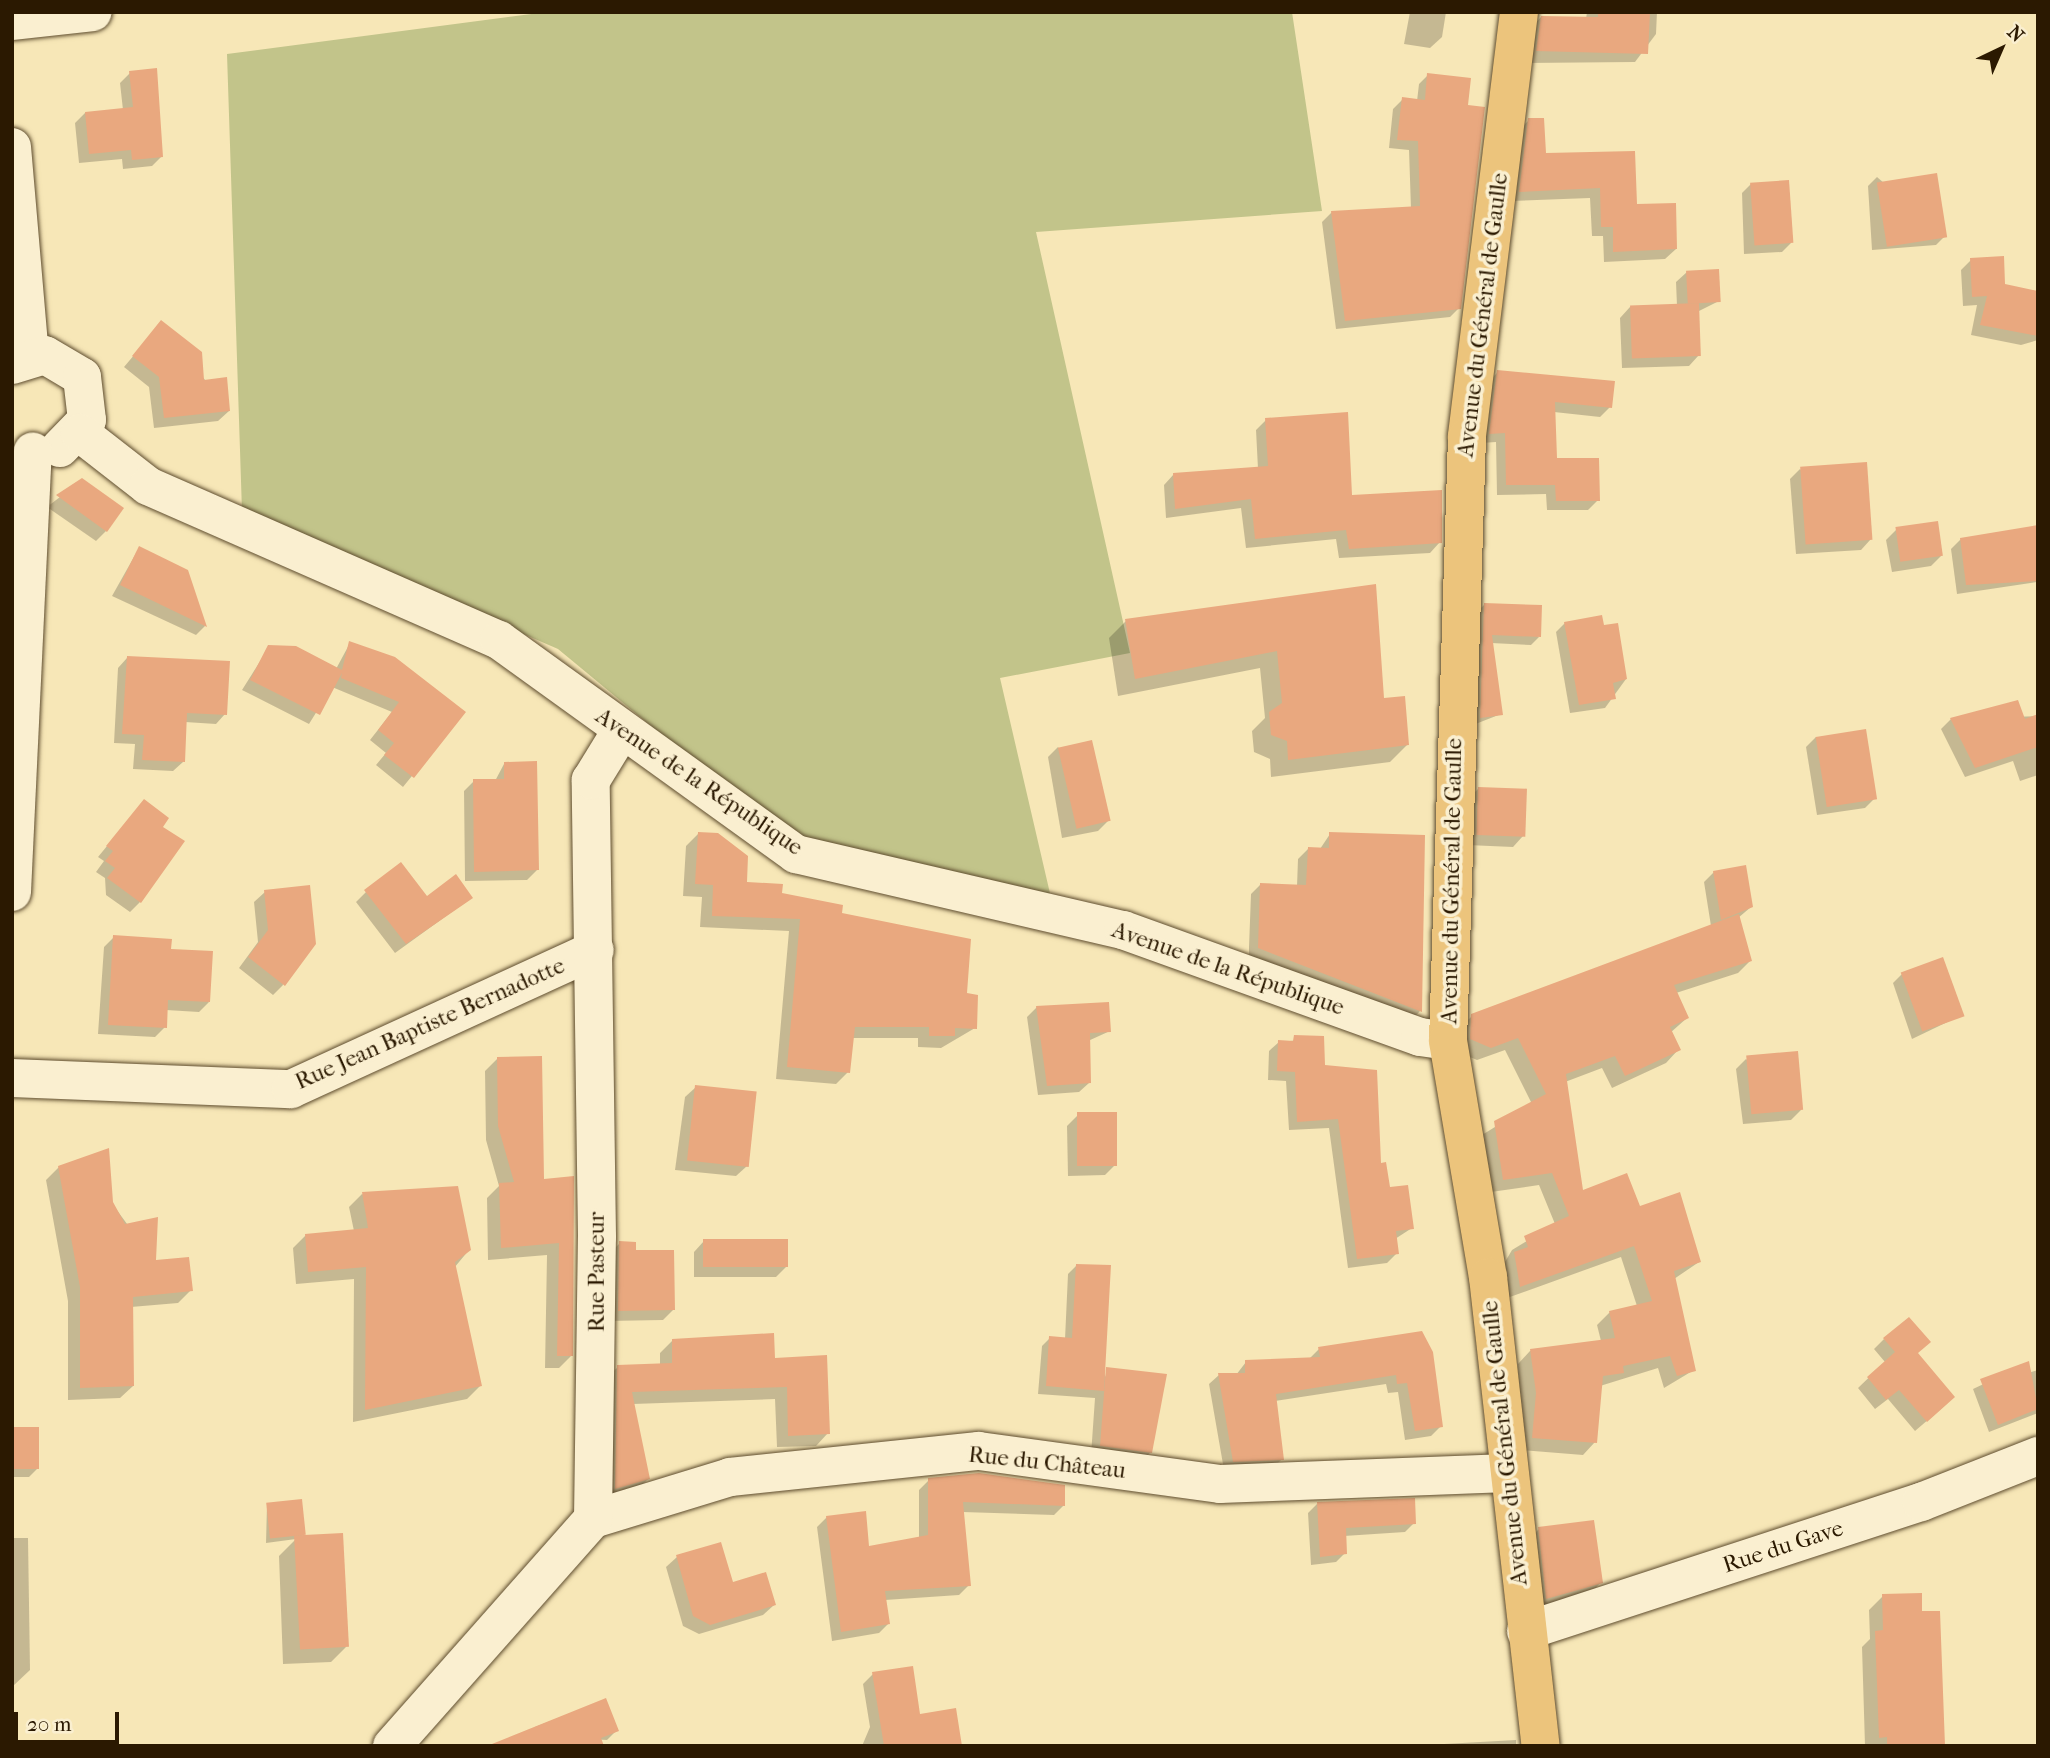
<!DOCTYPE html>
<html>
<head>
<meta charset="utf-8">
<style>
	body { margin:0 }
	#map { position:relative; width:2050px; height:1758px; overflow:hidden; background:#f7e7b7; font-family:"IM FELL French Canon",serif }
	div>[style] { position:absolute }
	.green>* { inset:0; background:#c2c48a }
	.shadow>* { inset:0; background:#0003 }
	.building>* { inset:0; background:#e9a87f; transform-origin:0 0 }
	.roads { filter:drop-shadow(0 0 2px #5e4c2e) drop-shadow(0 0 2px #5e4c2e) }
	.minor>* { height:38px; margin:-19px; padding:0 19px; transform-origin:19px; border-radius:19px; background:#faefd0 }
	.major>* { height:38px; margin:-19px; padding:0 19px; transform-origin:19px; border-radius:19px; background:#ecc47c }
	span { translate:-50% -50%; white-space:nowrap; text-align:center; line-height:1.15; -webkit-text-stroke:7px #faefd0; paint-order:stroke }
	.street-label { font-size:23px; color:#2b1901 }
	.frame { position:absolute; inset:0; border:14px solid #2b1901; pointer-events:none }
	.north { position:absolute; left:1966px; top:14px; width:70px; height:70px; -webkit-text-stroke:5px #faefd0; paint-order:stroke; rotate:44deg; font-size:19px; font-weight:700; line-height:28px; text-align:center; color:#2b1901 }
	.north::after { content:''; display:block; margin:auto; width:24px; height:32px; background:#2b1901; clip-path:polygon(50% 0,100% 100%,50% 72%,0 100%) }
	.scale { position:absolute; left:14px; top:1712px; width:105px; height:32px; box-sizing:border-box; border:4px solid #2b1901; border-top:0; padding-left:9px; font-size:21px; line-height:24px; white-space:nowrap; color:#2b1901; -webkit-text-stroke:5px #faefd0; paint-order:stroke }
</style>
</head>
<body>
<div id="map">
	<div class="green">
		<div style="clip-path:polygon(547px 12px,1292px 12px,1322px 211px,1036px 232px,1130px 653px,1000px 678px,1052px 902px,801px 850px,558px 649px,242px 511px,227px 54px)"></div>
	</div>
	<div class="shadow">
		<div style="clip-path:polygon(1410px 12px,1446px 12px,1442px 37px,1430px 48px,1404px 44px)"></div>
		<div style="clip-path:polygon(1587px 12px,1657px 12px,1656px 34px,1635px 62px,1525px 63px,1529px 30px,1541px 17px,1586px 19px)"></div>
		<div style="clip-path:polygon(130px 73px,162px 156px,152px 166px,123px 169px,122px 159px,79px 163px,75px 123px,85px 113px,123px 110px,120px 83px)"></div>
		<div style="clip-path:polygon(1428px 75px,1459px 308px,1450px 317px,1336px 329px,1322px 222px,1332px 212px,1411px 209px,1409px 150px,1389px 148px,1393px 109px,1403px 99px,1417px 101px,1419px 84px)"></div>
		<div style="clip-path:polygon(1529px 120px,1544px 155px,1635px 206px,1676px 249px,1665px 259px,1604px 262px,1603px 236px,1592px 236px,1590px 198px,1510px 201px,1519px 130px)"></div>
		<div style="clip-path:polygon(1877px 177px,1945px 236px,1936px 245px,1872px 250px,1868px 186px)"></div>
		<div style="clip-path:polygon(1751px 184px,1791px 243px,1782px 252px,1744px 254px,1742px 193px)"></div>
		<div style="clip-path:polygon(1971px 260px,2003px 286px,2038px 292px,2038px 340px,2021px 345px,1971px 335px,1977px 305px,1963px 306px,1961px 270px)"></div>
		<div style="clip-path:polygon(1687px 272px,1719px 301px,1697px 312px,1699px 355px,1689px 366px,1622px 368px,1620px 318px,1630px 307px,1677px 306px,1676px 282px)"></div>
		<div style="clip-path:polygon(161px 323px,229px 411px,218px 421px,154px 428px,149px 387px,124px 367px)"></div>
		<div style="clip-path:polygon(1498px 372px,1610px 407px,1600px 417px,1554px 412px,1555px 460px,1598px 500px,1588px 510px,1547px 510px,1546px 494px,1497px 495px,1496px 442px,1481px 443px,1488px 382px)"></div>
		<div style="clip-path:polygon(1266px 420px,1351px 496px,1440px 542px,1430px 553px,1339px 558px,1336px 539px,1246px 548px,1241px 508px,1166px 518px,1164px 485px,1174px 474px,1258px 469px,1256px 430px)"></div>
		<div style="clip-path:polygon(1800px 469px,1871px 539px,1861px 550px,1796px 554px,1790px 479px)"></div>
		<div style="clip-path:polygon(82px 480px,106px 531px,96px 541px,47px 507px)"></div>
		<div style="clip-path:polygon(2038px 527px,2037px 582px,1957px 594px,1951px 549px,1961px 539px)"></div>
		<div style="clip-path:polygon(1897px 529px,1941px 556px,1931px 566px,1892px 572px,1886px 540px)"></div>
		<div style="clip-path:polygon(139px 548px,186px 571px,205px 626px,196px 635px,112px 596px)"></div>
		<div style="clip-path:polygon(1375px 586px,1382px 700px,1407px 745px,1390px 762px,1271px 777px,1270px 759px,1254px 752px,1252px 731px,1265px 718px,1260px 668px,1118px 696px,1109px 638px,1126px 621px)"></div>
		<div style="clip-path:polygon(1484px 605px,1539px 637px,1531px 645px,1491px 643px,1501px 714px,1473px 725px,1476px 613px)"></div>
		<div style="clip-path:polygon(1565px 623px,1602px 627px,1626px 679px,1605px 708px,1570px 713px,1556px 632px)"></div>
		<div style="clip-path:polygon(350px 643px,463px 713px,403px 787px,376px 765px,386px 753px,370px 740px,392px 712px,332px 687px,309px 724px,242px 690px,269px 647px,336px 669px)"></div>
		<div style="clip-path:polygon(127px 658px,225px 714px,216px 724px,185px 722px,183px 762px,173px 771px,133px 769px,135px 744px,114px 743px,118px 668px)"></div>
		<div style="clip-path:polygon(2038px 716px,2038px 775px,2020px 781px,2013px 761px,1965px 777px,1941px 729px,1951px 719px)"></div>
		<div style="clip-path:polygon(1816px 737px,1875px 798px,1865px 808px,1817px 815px,1806px 747px)"></div>
		<div style="clip-path:polygon(1058px 747px,1109px 820px,1098px 831px,1062px 838px,1048px 757px)"></div>
		<div style="clip-path:polygon(504px 764px,537px 870px,527px 880px,465px 881px,464px 791px,474px 781px,495px 781px)"></div>
		<div style="clip-path:polygon(1479px 788px,1523px 836px,1513px 847px,1467px 845px,1468px 799px)"></div>
		<div style="clip-path:polygon(144px 801px,161px 827px,140px 902px,130px 912px,106px 895px,105px 878px,96px 872px,104px 861px,98px 857px)"></div>
		<div style="clip-path:polygon(699px 833px,745px 884px,840px 914px,965px 995px,975px 1028px,941px 1048px,918px 1047px,918px 1038px,852px 1038px,848px 1072px,836px 1084px,776px 1079px,789px 931px,700px 927px,702px 897px,683px 896px,686px 846px)"></div>
		<div style="clip-path:polygon(1330px 834px,1423px 836px,1420px 1011px,1411px 1021px,1249px 958px,1249px 947px,1413px 1011px,1249px 947px,1251px 894px,1260px 885px,1297px 886px,1298px 859px,1308px 849px,1320px 849px)"></div>
		<div style="clip-path:polygon(1714px 872px,1751px 907px,1738px 918px,1750px 961px,1738px 973px,1676px 993px,1687px 1018px,1670px 1033px,1678px 1050px,1666px 1063px,1612px 1088px,1602px 1068px,1565px 1082px,1581px 1193px,1639px 1209px,1699px 1262px,1674px 1279px,1694px 1370px,1664px 1388px,1658px 1368px,1600px 1386px,1595px 1442px,1583px 1455px,1520px 1450px,1518px 1364px,1530px 1351px,1601px 1341px,1597px 1325px,1610px 1312px,1637px 1306px,1621px 1257px,1507px 1298px,1502px 1267px,1512px 1250px,1555px 1224px,1539px 1185px,1491px 1192px,1482px 1135px,1532px 1104px,1505px 1050px,1477px 1060px,1458px 1052px,1459px 1029px,1472px 1016px,1711px 926px,1704px 882px)"></div>
		<div style="clip-path:polygon(265px 892px,283px 985px,273px 995px,239px 968px,258px 942px,254px 902px)"></div>
		<div style="clip-path:polygon(366px 892px,427px 899px,471px 898px,395px 953px,356px 902px)"></div>
		<div style="clip-path:polygon(114px 937px,169px 951px,209px 1002px,199px 1012px,166px 1010px,165px 1027px,155px 1037px,98px 1034px,104px 947px)"></div>
		<div style="clip-path:polygon(1902px 974px,1962px 1015px,1912px 1039px,1893px 983px)"></div>
		<div style="clip-path:polygon(1037px 1007px,1110px 1031px,1088px 1041px,1089px 1083px,1079px 1092px,1038px 1095px,1027px 1017px)"></div>
		<div style="clip-path:polygon(1322px 1038px,1323px 1067px,1412px 1228px,1395px 1239px,1397px 1253px,1387px 1263px,1348px 1268px,1329px 1128px,1289px 1130px,1286px 1081px,1268px 1080px,1269px 1051px,1279px 1042px)"></div>
		<div style="clip-path:polygon(498px 1058px,542px 1181px,573px 1178px,572px 1355px,559px 1368px,545px 1368px,547px 1255px,488px 1260px,487px 1198px,499px 1186px,486px 1140px,485px 1071px)"></div>
		<div style="clip-path:polygon(1746px 1059px,1801px 1110px,1791px 1120px,1743px 1124px,1736px 1069px)"></div>
		<div style="clip-path:polygon(696px 1087px,747px 1166px,736px 1176px,675px 1170px,685px 1097px)"></div>
		<div style="clip-path:polygon(1077px 1116px,1115px 1165px,1105px 1175px,1068px 1176px,1067px 1126px)"></div>
		<div style="clip-path:polygon(59px 1167px,111px 1202px,154px 1261px,191px 1290px,178px 1303px,131px 1307px,133px 1386px,120px 1398px,68px 1400px,68px 1301px,46px 1180px)"></div>
		<div style="clip-path:polygon(362px 1194px,469px 1250px,454px 1268px,480px 1386px,467px 1399px,353px 1422px,354px 1279px,296px 1284px,293px 1248px,306px 1235px,354px 1231px,349px 1207px)"></div>
		<div style="clip-path:polygon(704px 1241px,787px 1266px,776px 1277px,694px 1277px,694px 1252px)"></div>
		<div style="clip-path:polygon(620px 1243px,635px 1252px,673px 1310px,663px 1320px,608px 1321px,609px 1254px)"></div>
		<div style="clip-path:polygon(1077px 1265px,1103px 1372px,1151px 1452px,1140px 1462px,1091px 1455px,1095px 1398px,1038px 1394px,1042px 1346px,1050px 1338px,1065px 1339px,1068px 1274px)"></div>
		<div style="clip-path:polygon(1421px 1333px,1441px 1426px,1431px 1436px,1405px 1440px,1398px 1392px,1388px 1393px,1386px 1384px,1275px 1401px,1282px 1459px,1272px 1469px,1224px 1470px,1209px 1384px,1219px 1375px,1236px 1375px,1246px 1362px,1308px 1360px,1319px 1349px)"></div>
		<div style="clip-path:polygon(1884px 1339px,1916px 1354px,1943px 1407px,1915px 1431px,1888px 1399px,1875px 1409px,1858px 1388px,1885px 1362px,1874px 1349px)"></div>
		<div style="clip-path:polygon(673px 1340px,773px 1360px,828px 1433px,816px 1446px,777px 1447px,775px 1399px,633px 1404px,649px 1478px,636px 1491px,603px 1501px,605px 1379px,618px 1367px,660px 1365px,660px 1353px)"></div>
		<div style="clip-path:polygon(2028px 1363px,2031px 1372px,2038px 1370px,2038px 1413px,1989px 1432px,1973px 1389px)"></div>
		<div style="clip-path:polygon(12px 1429px,38px 1468px,29px 1477px,12px 1477px)"></div>
		<div style="clip-path:polygon(929px 1480px,1064px 1505px,1054px 1515px,962px 1512px,969px 1585px,959px 1595px,885px 1600px,889px 1623px,879px 1633px,832px 1641px,817px 1527px,827px 1517px,868px 1548px,919px 1539px,919px 1490px)"></div>
		<div style="clip-path:polygon(1317px 1504px,1414px 1523px,1405px 1532px,1344px 1536px,1345px 1553px,1336px 1562px,1311px 1565px,1308px 1513px)"></div>
		<div style="clip-path:polygon(267px 1505px,304px 1534px,298px 1540px,346px 1647px,331px 1662px,283px 1664px,279px 1556px,296px 1539px,266px 1543px)"></div>
		<div style="clip-path:polygon(1539px 1529px,1601px 1582px,1591px 1593px,1537px 1608px,1529px 1539px)"></div>
		<div style="clip-path:polygon(12px 1538px,28px 1538px,30px 1670px,12px 1687px)"></div>
		<div style="clip-path:polygon(677px 1557px,732px 1584px,774px 1605px,763px 1615px,699px 1634px,683px 1626px,666px 1567px)"></div>
		<div style="clip-path:polygon(1883px 1596px,1921px 1613px,1943px 1746px,1865px 1746px,1862px 1647px,1870px 1639px,1869px 1610px)"></div>
		<div style="clip-path:polygon(873px 1674px,919px 1716px,961px 1746px,862px 1746px,870px 1727px,863px 1684px)"></div>
		<div style="clip-path:polygon(605px 1700px,616px 1731px,607px 1740px,525px 1736px,535px 1727px)"></div>
		<div style="clip-path:polygon(1516px 1740px,1516px 1746px,1443px 1746px,1444px 1744px)"></div>
	</div>
	<div class="building">
		<div style="clip-path:polygon(1598px 12px,1650px 12px,1648px 54px,1536px 51px,1541px 16px,1598px 17px)"></div>
		<div style="clip-path:polygon(157px 68px,163px 157px,132px 160px,131px 150px,89px 154px,85px 112px,133px 107px,129px 71px)"></div>
		<div style="clip-path:polygon(1427px 73px,1471px 78px,1468px 105px,1485px 107px,1461px 309px,1345px 321px,1331px 211px,1420px 206px,1418px 141px,1397px 140px,1402px 97px,1425px 100px)"></div>
		<div style="clip-path:polygon(1528px 118px,1544px 118px,1546px 153px,1635px 151px,1637px 204px,1676px 203px,1677px 249px,1613px 252px,1613px 227px,1601px 227px,1600px 188px,1519px 192px)"></div>
		<div style="left:1937px;top:173px;width:65px;height:61px;rotate:81deg"></div>
		<div style="left:1789px;top:180px;width:63px;height:39px;rotate:86deg"></div>
		<div style="clip-path:polygon(2004px 256px,2005px 284px,2038px 291px,2038px 336px,1980px 325px,1987px 296px,1972px 297px,1970px 258px)"></div>
		<div style="left:1719px;top:269px;width:33px;height:33px;rotate:87deg"></div>
		<div style="left:1699px;top:303px;width:53px;height:69px;rotate:88deg"></div>
		<div style="clip-path:polygon(161px 320px,202px 352px,204px 380px,227px 377px,230px 411px,164px 418px,159px 377px,132px 356px)"></div>
		<div style="clip-path:polygon(1497px 370px,1615px 381px,1612px 408px,1555px 402px,1557px 458px,1599px 458px,1600px 501px,1556px 501px,1555px 485px,1506px 485px,1505px 433px,1489px 434px)"></div>
		<div style="clip-path:polygon(1348px 412px,1352px 495px,1442px 490px,1442px 543px,1349px 549px,1346px 530px,1255px 539px,1251px 499px,1175px 509px,1173px 473px,1268px 466px,1265px 418px)"></div>
		<div style="left:1867px;top:462px;width:78px;height:67px;rotate:86deg"></div>
		<div style="clip-path:polygon(82px 478px,124px 508px,107px 532px,56px 495px)"></div>
		<div style="left:1938px;top:521px;width:35px;height:43px;rotate:82deg"></div>
		<div style="clip-path:polygon(2038px 525px,2038px 581px,1966px 585px,1960px 538px)"></div>
		<div style="clip-path:polygon(139px 546px,188px 570px,207px 627px,120px 585px)"></div>
		<div style="clip-path:polygon(1376px 584px,1384px 698px,1405px 696px,1409px 745px,1288px 760px,1287px 741px,1271px 735px,1269px 712px,1282px 703px,1277px 651px,1135px 679px,1125px 619px)"></div>
		<div style="clip-path:polygon(1484px 603px,1542px 605px,1541px 637px,1492px 635px,1503px 715px,1480px 718px)"></div>
		<div style="clip-path:polygon(1602px 615px,1604px 625px,1618px 623px,1627px 679px,1613px 683px,1616px 699px,1579px 705px,1564px 622px)"></div>
		<div style="clip-path:polygon(349px 641px,395px 657px,466px 712px,414px 778px,384px 755px,394px 743px,378px 730px,399px 702px,341px 678px,342px 673px,320px 715px,250px 680px,268px 645px,296px 646px,342px 670px)"></div>
		<div style="clip-path:polygon(127px 656px,230px 661px,227px 715px,187px 713px,185px 762px,142px 760px,144px 735px,122px 734px)"></div>
		<div style="clip-path:polygon(2018px 700px,2025px 719px,2038px 714px,2038px 747px,1975px 768px,1950px 718px)"></div>
		<div style="left:1866px;top:729px;width:71px;height:51px;rotate:81deg"></div>
		<div style="left:1092px;top:740px;width:83px;height:35px;rotate:77deg"></div>
		<div style="clip-path:polygon(537px 761px,539px 870px,474px 872px,473px 779px,504px 779px,504px 762px)"></div>
		<div style="left:1478px;top:787px;width:49px;height:48px;rotate:2deg"></div>
		<div style="clip-path:polygon(144px 799px,169px 818px,163px 827px,185px 841px,141px 903px,107px 878px,115px 868px,105px 861px,113px 851px,106px 846px)"></div>
		<div style="clip-path:polygon(698px 832px,718px 833px,748px 856px,747px 882px,783px 884px,782px 893px,843px 905px,842px 913px,971px 939px,967px 993px,978px 995px,977px 1029px,955px 1028px,955px 1036px,929px 1036px,929px 1027px,855px 1027px,850px 1073px,787px 1067px,800px 919px,712px 916px,713px 885px,695px 884px)"></div>
		<div style="clip-path:polygon(1329px 832px,1425px 835px,1422px 1012px,1258px 948px,1260px 883px,1306px 885px,1308px 847px,1329px 848px)"></div>
		<div style="clip-path:polygon(401px 862px,427px 896px,456px 874px,473px 898px,406px 944px,364px 890px)"></div>
		<div style="clip-path:polygon(1746px 865px,1753px 907px,1721px 920px,1713px 871px)"></div>
		<div style="clip-path:polygon(310px 885px,316px 944px,285px 986px,248px 957px,268px 930px,264px 890px)"></div>
		<div style="clip-path:polygon(1739px 914px,1752px 961px,1674px 985px,1689px 1018px,1670px 1027px,1681px 1050px,1625px 1076px,1615px 1056px,1566px 1074px,1583px 1190px,1627px 1173px,1640px 1206px,1680px 1192px,1701px 1262px,1674px 1271px,1696px 1371px,1677px 1376px,1670px 1356px,1623px 1366px,1624px 1373px,1603px 1376px,1597px 1443px,1532px 1438px,1536px 1393px,1530px 1349px,1615px 1338px,1609px 1311px,1652px 1301px,1634px 1246px,1520px 1287px,1514px 1252px,1528px 1247px,1524px 1236px,1569px 1216px,1552px 1173px,1503px 1180px,1494px 1121px,1546px 1094px,1518px 1038px,1491px 1048px,1470px 1039px,1471px 1014px)"></div>
		<div style="clip-path:polygon(113px 935px,172px 939px,171px 949px,213px 951px,210px 1002px,168px 1000px,167px 1028px,108px 1025px)"></div>
		<div style="left:1943px;top:957px;width:63px;height:45px;rotate:70deg"></div>
		<div style="clip-path:polygon(1109px 1002px,1111px 1032px,1090px 1033px,1091px 1083px,1047px 1086px,1036px 1006px)"></div>
		<div style="clip-path:polygon(1294px 1035px,1324px 1036px,1325px 1065px,1377px 1070px,1381px 1163px,1386px 1162px,1390px 1187px,1408px 1185px,1414px 1229px,1396px 1231px,1399px 1254px,1357px 1259px,1338px 1119px,1297px 1122px,1295px 1072px,1277px 1071px,1278px 1040px,1293px 1041px)"></div>
		<div style="left:1798px;top:1051px;width:59px;height:52px;rotate:85deg"></div>
		<div style="clip-path:polygon(542px 1056px,544px 1179px,574px 1176px,573px 1356px,557px 1356px,559px 1243px,501px 1248px,499px 1183px,514px 1182px,498px 1126px,497px 1057px)"></div>
		<div style="left:695px;top:1085px;width:62px;height:76px;rotate:6deg"></div>
		<div style="left:1117px;top:1112px;width:54px;height:40px;rotate:90deg"></div>
		<div style="clip-path:polygon(109px 1148px,113px 1202px,125px 1224px,158px 1217px,156px 1260px,189px 1257px,193px 1291px,133px 1297px,134px 1386px,80px 1388px,80px 1287px,58px 1166px)"></div>
		<div style="clip-path:polygon(458px 1186px,471px 1250px,455px 1262px,482px 1386px,365px 1410px,366px 1267px,308px 1272px,305px 1234px,368px 1228px,362px 1192px)"></div>
		<div style="left:788px;top:1239px;width:28px;height:85px;rotate:90deg"></div>
		<div style="clip-path:polygon(619px 1241px,636px 1242px,636px 1250px,674px 1250px,675px 1310px,618px 1311px)"></div>
		<div style="clip-path:polygon(1076px 1264px,1111px 1265px,1104px 1391px,1046px 1386px,1049px 1336px,1072px 1338px)"></div>
		<div style="clip-path:polygon(1909px 1317px,1931px 1342px,1918px 1353px,1955px 1397px,1927px 1422px,1899px 1390px,1886px 1400px,1867px 1377px,1895px 1352px,1883px 1338px)"></div>
		<div style="clip-path:polygon(1422px 1331px,1433px 1352px,1443px 1427px,1415px 1431px,1407px 1383px,1397px 1384px,1396px 1375px,1276px 1394px,1284px 1460px,1233px 1462px,1218px 1373px,1245px 1373px,1245px 1360px,1320px 1357px,1318px 1347px)"></div>
		<div style="clip-path:polygon(774px 1333px,775px 1358px,827px 1355px,830px 1434px,788px 1436px,787px 1387px,632px 1392px,650px 1479px,615px 1489px,617px 1365px,672px 1363px,672px 1339px)"></div>
		<div style="clip-path:polygon(2029px 1361px,2038px 1409px,1998px 1425px,1980px 1379px)"></div>
		<div style="clip-path:polygon(1106px 1367px,1167px 1374px,1152px 1453px,1100px 1446px)"></div>
		<div style="left:12px;top:1427px;width:27px;height:42px"></div>
		<div style="clip-path:polygon(979px 1473px,1065px 1485px,1065px 1506px,963px 1502px,971px 1586px,885px 1591px,890px 1624px,841px 1632px,826px 1516px,866px 1511px,869px 1546px,928px 1535px,928px 1478px)"></div>
		<div style="clip-path:polygon(1415px 1498px,1416px 1524px,1346px 1528px,1347px 1554px,1320px 1557px,1317px 1502px)"></div>
		<div style="left:302px;top:1499px;width:36px;height:36px;rotate:84deg"></div>
		<div style="clip-path:polygon(1594px 1520px,1603px 1583px,1546px 1599px,1538px 1527px)"></div>
		<div style="left:343px;top:1533px;width:114px;height:49px;rotate:87deg"></div>
		<div style="clip-path:polygon(721px 1542px,733px 1582px,766px 1572px,776px 1605px,710px 1625px,693px 1616px,676px 1555px)"></div>
		<div style="clip-path:polygon(1922px 1593px,1922px 1611px,1940px 1611px,1945px 1746px,1887px 1746px,1887px 1737px,1879px 1738px,1875px 1631px,1883px 1630px,1882px 1594px)"></div>
		<div style="clip-path:polygon(913px 1666px,920px 1714px,956px 1708px,962px 1746px,884px 1746px,872px 1672px)"></div>
		<div style="clip-path:polygon(606px 1698px,619px 1731px,601px 1738px,604px 1746px,487px 1746px)"></div>
	</div>
	<div class="roads">
		<div class="minor">
			<div style="left:12px;top:21px;width:81px;rotate:-6.3deg"></div>
			<div style="left:12px;top:147px;width:210px;rotate:85.1deg"></div>
			<div style="left:12px;top:365px;width:34px;rotate:-17deg"></div>
			<div style="left:45px;top:355px;width:43px;rotate:30.7deg"></div>
			<div style="left:82px;top:377px;width:43px;rotate:83.4deg"></div>
			<div style="left:87px;top:420px;width:39px;rotate:134deg"></div>
			<div style="left:80px;top:433px;width:86px;rotate:37.9deg"></div>
			<div style="left:148px;top:486px;width:383px;rotate:23.7deg"></div>
			<div style="left:499px;top:640px;width:366px;rotate:35.8deg"></div>
			<div style="left:796px;top:854px;width:336px;rotate:13.1deg"></div>
			<div style="left:1123px;top:930px;width:316px;rotate:19.8deg"></div>
			<div style="left:1420px;top:1037px;width:28px;rotate:8deg"></div>
			<div style="left:12px;top:892px;width:441px;rotate:-87.3deg"></div>
			<div style="left:12px;top:1078px;width:279px;rotate:2.3deg"></div>
			<div style="left:291px;top:1089px;width:334px;rotate:-24.6deg"></div>
			<div style="left:593px;top:1519px;width:143px;rotate:-17deg"></div>
			<div style="left:730px;top:1477px;width:250px;rotate:-6deg"></div>
			<div style="left:979px;top:1451px;width:243px;rotate:7.8deg"></div>
			<div style="left:1220px;top:1484px;width:288px;rotate:-2.2deg"></div>
			<div style="left:1526px;top:1631px;width:416px;rotate:-18.1deg"></div>
			<div style="left:1921px;top:1502px;width:126px;rotate:-21.5deg"></div>
			<div style="left:392px;top:1746px;width:303px;rotate:-48.5deg"></div>
			<div style="left:593px;top:1519px;width:282px;rotate:-89.2deg"></div>
			<div style="left:597px;top:1237px;width:457px;rotate:-90.8deg"></div>
			<div style="left:591px;top:780px;width:57px;rotate:-58.5deg"></div>
		</div>
		<div class="major">
			<div style="left:1519px;top:12px;width:428px;rotate:97deg"></div>
			<div style="left:1467px;top:437px;width:604px;rotate:91.8deg"></div>
			<div style="left:1448px;top:1041px;width:239px;rotate:80.4deg"></div>
			<div style="left:1488px;top:1277px;width:472px;rotate:83.6deg"></div>
		</div>
	</div>
	<div class="street-label">
		<span style="left:1483px;top:315px;rotate:-83deg">Avenue du Général de Gaulle</span>
		<span style="left:699px;top:782px;rotate:34deg">Avenue de la République</span>
		<span style="left:1452px;top:881px;rotate:-89deg">Avenue du Général de Gaulle</span>
		<span style="left:1228px;top:969px;rotate:19deg">Avenue de la République</span>
		<span style="left:430px;top:1024px;rotate:-24deg">Rue Jean Baptiste Bernadotte</span>
		<span style="left:597px;top:1272px;rotate:-90deg">Rue Pasteur</span>
		<span style="left:1505px;top:1443px;rotate:-96deg">Avenue du Général de Gaulle</span>
		<span style="left:1047px;top:1463px;rotate:6deg">Rue du Château</span>
		<span style="left:1783px;top:1547px;rotate:-18deg">Rue du Gave</span>
	</div>
	<div class="frame"></div>
	<div class="north">N</div>
	<div class="scale">20 m</div>
</div>
</body>
</html>
